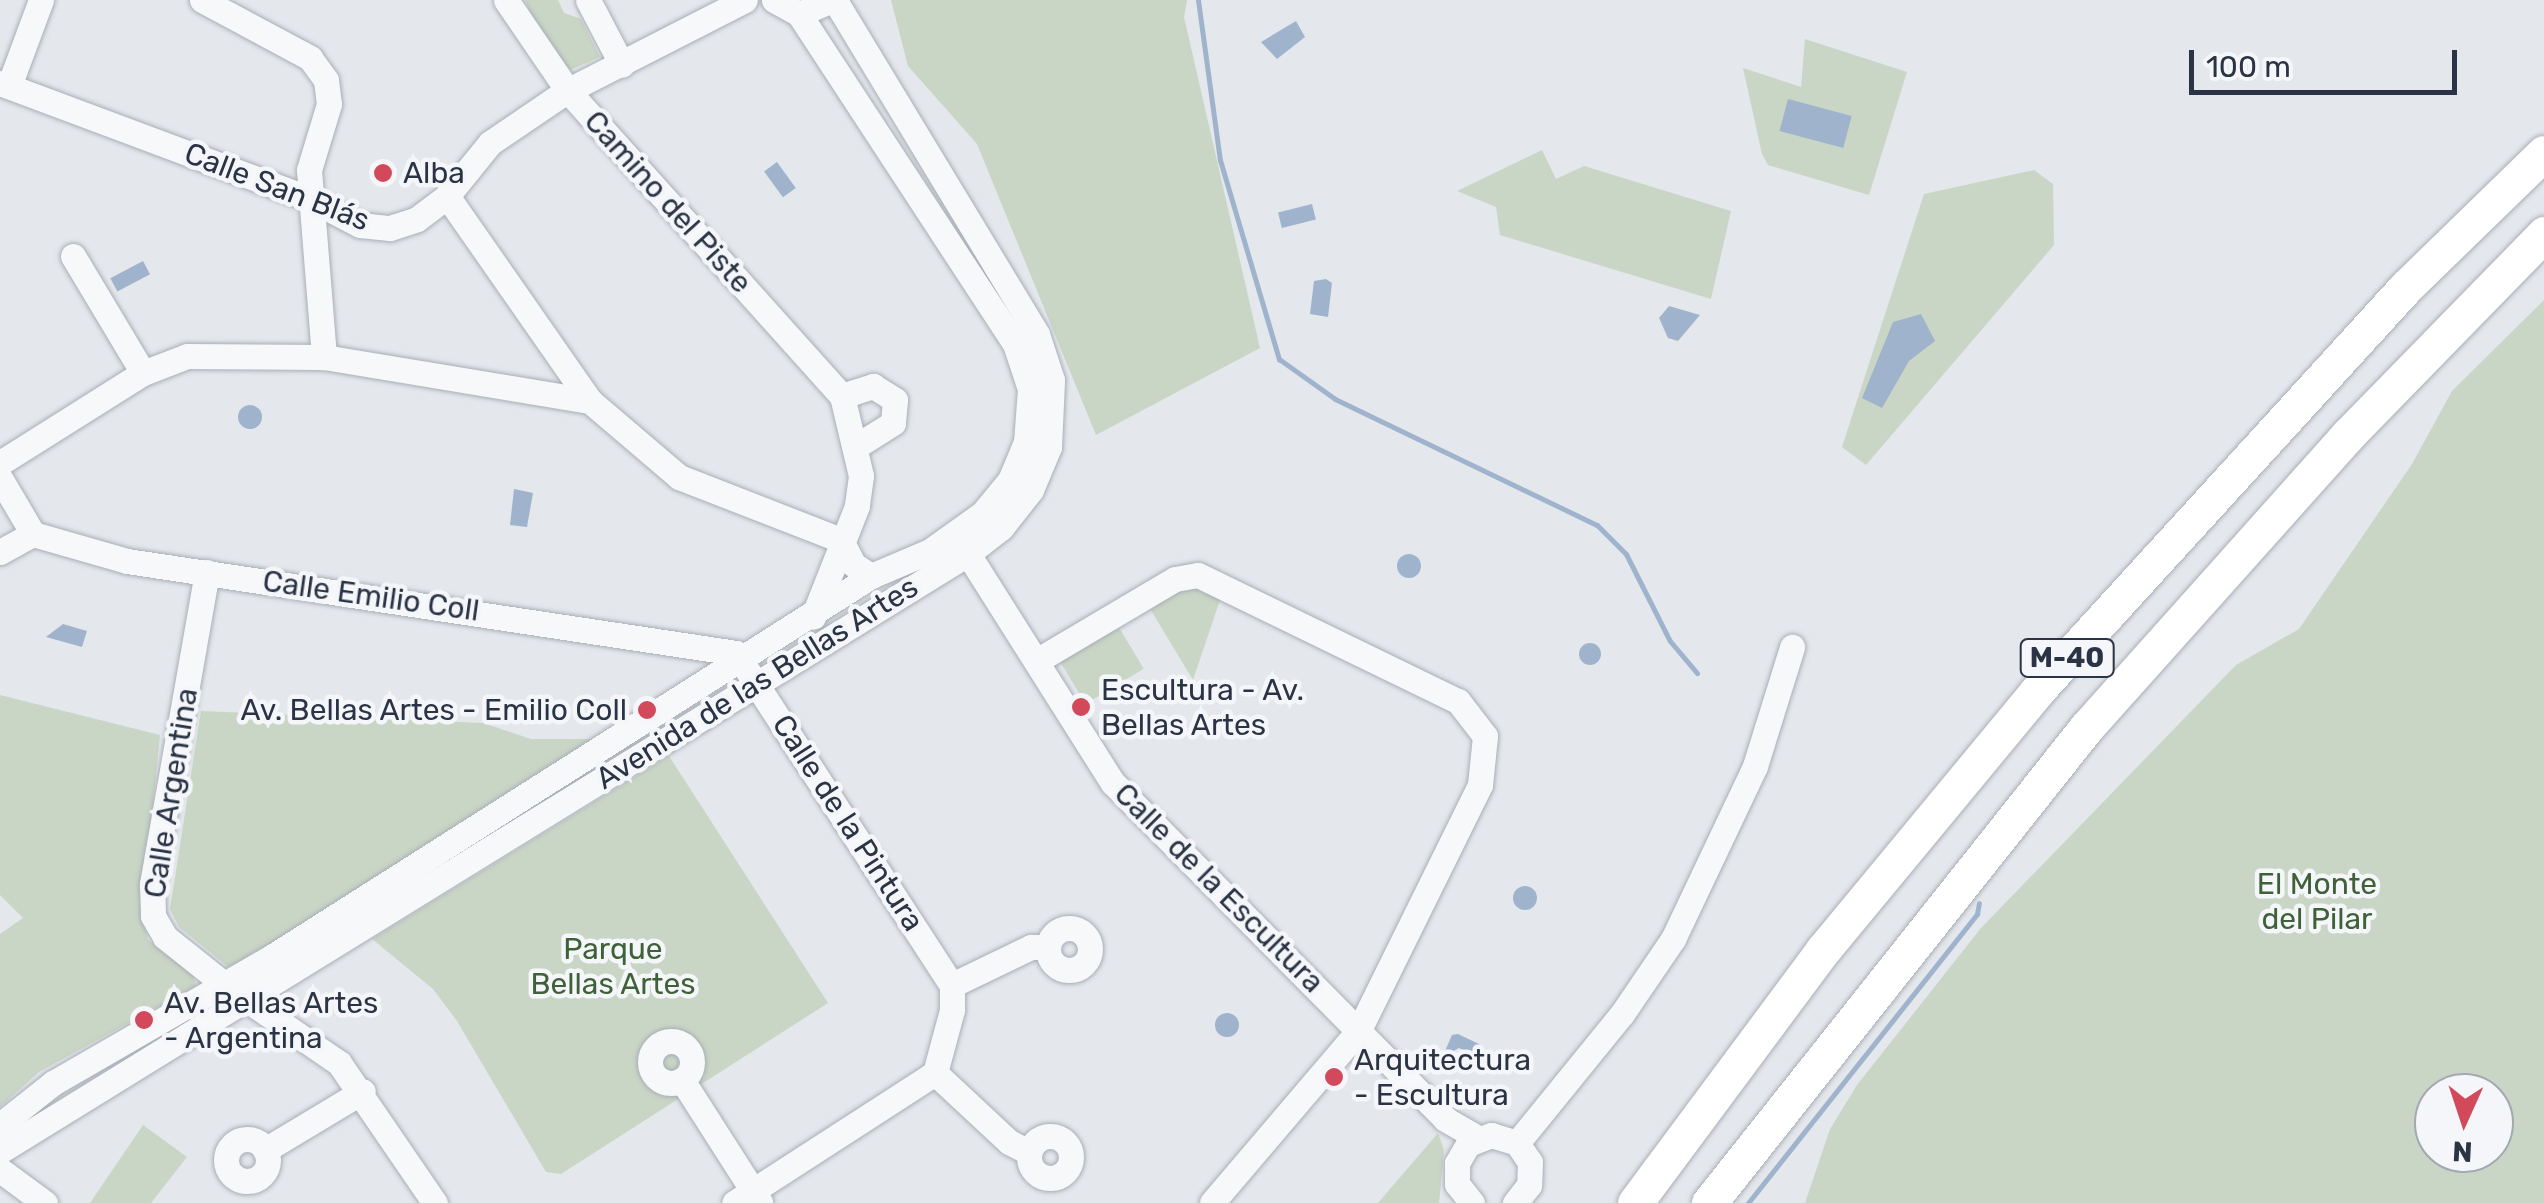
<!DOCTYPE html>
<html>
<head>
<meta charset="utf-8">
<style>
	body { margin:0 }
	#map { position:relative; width:2544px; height:1203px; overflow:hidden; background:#e4e7ec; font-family:Rubik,sans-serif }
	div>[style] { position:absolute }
	.green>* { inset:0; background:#c9d6c5; transform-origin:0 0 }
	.water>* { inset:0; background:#9fb4cc; transform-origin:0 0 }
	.round { border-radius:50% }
	.stream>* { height:5px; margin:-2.5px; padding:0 2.5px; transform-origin:2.5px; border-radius:2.5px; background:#9fb4cc }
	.roads { filter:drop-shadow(0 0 2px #a9aeb7) drop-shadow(0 0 2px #a9aeb7) }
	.minor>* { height:25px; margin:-12.5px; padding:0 12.5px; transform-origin:12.5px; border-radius:12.5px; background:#f7f8fa }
	.minor>.ring { margin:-12.5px; padding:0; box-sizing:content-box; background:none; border:25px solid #f7f8fa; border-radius:50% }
	.highway>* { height:35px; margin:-17.5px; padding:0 17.5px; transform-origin:17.5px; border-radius:17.5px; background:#fff }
	.dots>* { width:28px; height:28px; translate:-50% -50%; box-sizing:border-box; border:5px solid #f4f6f9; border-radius:50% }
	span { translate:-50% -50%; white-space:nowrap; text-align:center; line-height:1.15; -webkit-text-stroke:9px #f4f6f9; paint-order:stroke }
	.shield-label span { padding:2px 8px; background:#f4f6f9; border:2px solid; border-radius:8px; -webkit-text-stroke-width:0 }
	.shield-label { font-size:28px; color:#2b3445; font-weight:700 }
	.poi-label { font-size:30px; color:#2b3445 }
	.left { translate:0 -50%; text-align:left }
	.right { translate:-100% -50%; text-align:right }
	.street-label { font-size:30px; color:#2b3445 }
	.park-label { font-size:30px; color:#3f6138 }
	.north { position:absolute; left:2414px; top:1073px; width:100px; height:100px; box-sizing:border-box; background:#f4f6f9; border:2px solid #a4a8b1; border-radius:50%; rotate:183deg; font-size:28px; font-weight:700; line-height:40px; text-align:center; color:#2b3445 }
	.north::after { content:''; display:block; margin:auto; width:35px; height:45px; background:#d1495b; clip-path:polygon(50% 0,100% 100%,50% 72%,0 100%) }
	.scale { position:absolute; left:2189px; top:50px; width:268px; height:45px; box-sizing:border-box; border:5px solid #2b3445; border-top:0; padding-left:12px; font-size:30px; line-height:35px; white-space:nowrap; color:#2b3445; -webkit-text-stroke:8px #f4f6f9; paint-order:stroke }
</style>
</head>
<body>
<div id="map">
	<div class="green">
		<div style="clip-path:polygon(525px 0,558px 0,564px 13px,581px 19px,600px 57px,570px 70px,542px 37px)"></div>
		<div style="clip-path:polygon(891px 0,1187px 0,1184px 17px,1260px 348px,1096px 435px,977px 144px,908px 66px)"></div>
		<div style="clip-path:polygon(1805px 39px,1907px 72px,1869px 195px,1768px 165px,1762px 154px,1743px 68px,1801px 87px)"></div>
		<div style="clip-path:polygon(1542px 150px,1556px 179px,1584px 166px,1731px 211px,1711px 299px,1500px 235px,1496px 207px,1457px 191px)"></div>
		<div style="clip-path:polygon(2034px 170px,2053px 184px,2054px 245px,1866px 465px,1842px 447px,1924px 194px)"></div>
		<div style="clip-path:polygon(evenodd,2544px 300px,2544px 1203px,1805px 1203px,1830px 1129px,1857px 1085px,1981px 928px,2236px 665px,2299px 629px,2412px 464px,2452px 391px,2544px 300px,2434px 1093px,2494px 1093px,2494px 1153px,2434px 1153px,2434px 1093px)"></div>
		<div style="clip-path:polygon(1190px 585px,1222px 594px,1193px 680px,1149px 607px)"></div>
		<div style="left:1118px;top:626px;width:50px;height:68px;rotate:59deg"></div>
		<div style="clip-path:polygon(0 695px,160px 735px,142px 913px,148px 940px,192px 971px,196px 986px,39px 1072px,0 1107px,0 934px,23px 918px,0 895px)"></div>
		<div style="clip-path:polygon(201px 711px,483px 723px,531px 739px,602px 739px,231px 969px,179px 927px,170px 909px)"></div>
		<div style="clip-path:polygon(669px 756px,828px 1003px,561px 1174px,546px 1172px,457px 1021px,433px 989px,372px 939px)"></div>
		<div style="clip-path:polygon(143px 1125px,187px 1157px,151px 1203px,90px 1203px)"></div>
		<div style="clip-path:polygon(1438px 1133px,1444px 1150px,1439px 1203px,1378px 1203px)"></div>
	</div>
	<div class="water">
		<div style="clip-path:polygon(1296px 21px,1305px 37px,1277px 59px,1261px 42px)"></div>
		<div style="left:1788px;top:99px;width:66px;height:33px;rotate:15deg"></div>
		<div style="left:777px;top:162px;width:32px;height:16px;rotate:54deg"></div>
		<div style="left:1312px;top:204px;width:16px;height:35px;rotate:76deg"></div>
		<div style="left:143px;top:261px;width:15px;height:37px;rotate:62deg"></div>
		<div style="clip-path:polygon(1326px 279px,1332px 283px,1328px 317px,1310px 314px,1314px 281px)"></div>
		<div style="clip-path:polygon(1669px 306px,1700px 315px,1678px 341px,1668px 338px,1659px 318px)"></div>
		<div style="clip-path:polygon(1921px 314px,1935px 341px,1909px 361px,1882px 408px,1862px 398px,1893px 322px)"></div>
		<div class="round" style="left:238px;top:405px;width:24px;height:24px"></div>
		<div style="clip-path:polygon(514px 489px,533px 493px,527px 527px,510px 525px)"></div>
		<div class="round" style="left:1397px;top:554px;width:24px;height:24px"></div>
		<div style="clip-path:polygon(63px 624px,87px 631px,82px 647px,46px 637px)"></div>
		<div class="round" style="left:1579px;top:643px;width:22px;height:22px"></div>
		<div class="round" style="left:1513px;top:886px;width:24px;height:24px"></div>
		<div class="round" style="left:1215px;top:1013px;width:24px;height:24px"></div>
		<div style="clip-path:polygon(1452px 1035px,1458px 1034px,1481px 1045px,1474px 1055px,1459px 1048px,1450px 1053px,1445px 1051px)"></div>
	</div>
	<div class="stream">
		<div style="left:1198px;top:0;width:162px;rotate:82.2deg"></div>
		<div style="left:1220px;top:160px;width:208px;rotate:73.5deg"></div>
		<div style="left:1279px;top:359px;width:69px;rotate:35.5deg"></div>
		<div style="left:1335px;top:399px;width:291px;rotate:25.7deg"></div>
		<div style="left:1597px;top:525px;width:41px;rotate:45deg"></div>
		<div style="left:1626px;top:554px;width:97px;rotate:63.2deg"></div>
		<div style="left:1670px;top:641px;width:42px;rotate:49.8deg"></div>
		<div style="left:1748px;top:1203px;width:369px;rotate:-51.6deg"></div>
		<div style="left:1977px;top:914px;width:11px;rotate:-80deg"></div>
	</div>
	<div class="roads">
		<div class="minor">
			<div style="left:202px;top:0;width:123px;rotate:28.2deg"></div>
			<div style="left:310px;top:58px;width:27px;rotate:54deg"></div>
			<div style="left:326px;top:80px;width:24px;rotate:83deg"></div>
			<div style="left:329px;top:104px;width:69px;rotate:106.9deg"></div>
			<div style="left:309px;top:170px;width:188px;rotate:85.4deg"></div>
			<div style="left:506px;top:0;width:110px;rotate:55.7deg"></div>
			<div style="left:568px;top:91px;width:410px;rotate:48.1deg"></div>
			<div style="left:842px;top:396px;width:82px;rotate:76.6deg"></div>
			<div style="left:861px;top:476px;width:30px;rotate:98deg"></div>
			<div style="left:857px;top:506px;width:119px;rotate:111.6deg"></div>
			<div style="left:588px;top:0;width:73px;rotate:62.4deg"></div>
			<div style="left:774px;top:0;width:29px;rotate:29deg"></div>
			<div style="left:799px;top:14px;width:36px;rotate:-23deg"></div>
			<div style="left:0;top:83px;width:331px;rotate:20.5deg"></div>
			<div style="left:310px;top:199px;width:56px;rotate:27.5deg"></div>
			<div style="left:360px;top:225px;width:30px;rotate:6deg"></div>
			<div style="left:390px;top:228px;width:28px;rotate:-18deg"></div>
			<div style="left:417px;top:219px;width:38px;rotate:-37deg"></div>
			<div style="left:447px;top:196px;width:68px;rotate:-50.9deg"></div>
			<div style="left:490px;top:143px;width:91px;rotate:-34.2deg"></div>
			<div style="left:565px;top:92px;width:202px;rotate:-27.1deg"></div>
			<div style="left:9px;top:86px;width:92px;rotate:-69.6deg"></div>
			<div style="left:447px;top:196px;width:250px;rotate:55.1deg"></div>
			<div style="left:73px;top:256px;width:136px;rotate:59.1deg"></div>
			<div style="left:842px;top:396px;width:33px;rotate:-18deg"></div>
			<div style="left:873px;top:386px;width:26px;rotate:32deg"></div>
			<div style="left:895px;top:400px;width:23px;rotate:95deg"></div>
			<div style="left:893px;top:423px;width:41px;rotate:147.8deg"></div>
			<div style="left:0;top:463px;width:169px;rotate:-32.2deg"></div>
			<div style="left:143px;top:373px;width:47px;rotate:-21.1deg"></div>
			<div style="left:187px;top:356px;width:137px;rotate:0.4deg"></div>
			<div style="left:324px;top:357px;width:270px;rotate:9.4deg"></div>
			<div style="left:590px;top:401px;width:117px;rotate:40.5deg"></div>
			<div style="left:679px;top:477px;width:174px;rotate:21.3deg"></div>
			<div style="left:841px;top:540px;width:27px;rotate:63deg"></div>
			<div style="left:853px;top:564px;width:22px;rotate:34deg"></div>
			<div style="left:0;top:478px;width:65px;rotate:59.5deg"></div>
			<div style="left:961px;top:543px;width:284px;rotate:57.7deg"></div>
			<div style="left:1113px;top:783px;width:472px;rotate:45.3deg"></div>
			<div style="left:1445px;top:1119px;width:38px;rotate:30deg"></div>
			<div style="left:0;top:552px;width:38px;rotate:-29deg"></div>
			<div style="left:33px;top:534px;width:98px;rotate:16deg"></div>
			<div style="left:127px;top:561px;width:616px;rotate:8.59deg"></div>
			<div style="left:736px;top:653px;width:396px;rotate:57deg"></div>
			<div style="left:952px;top:985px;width:25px;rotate:90deg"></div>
			<div style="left:952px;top:1010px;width:65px;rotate:105.1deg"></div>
			<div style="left:935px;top:1073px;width:239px;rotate:147.1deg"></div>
			<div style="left:207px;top:572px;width:317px;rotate:100deg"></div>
			<div style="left:152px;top:884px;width:32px;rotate:88deg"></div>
			<div style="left:153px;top:916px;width:24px;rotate:60deg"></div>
			<div style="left:165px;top:937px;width:75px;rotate:38.5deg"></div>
			<div style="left:224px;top:984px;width:140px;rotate:34.5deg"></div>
			<div style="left:339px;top:1063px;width:170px;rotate:55.6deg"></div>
			<div style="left:1038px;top:660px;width:159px;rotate:-30.6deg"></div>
			<div style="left:1175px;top:579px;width:23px;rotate:-10deg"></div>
			<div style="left:1198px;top:575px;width:289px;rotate:25.9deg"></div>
			<div style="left:1458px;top:701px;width:44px;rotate:52.4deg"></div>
			<div style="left:1485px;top:736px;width:49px;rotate:95.8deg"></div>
			<div style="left:1480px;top:785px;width:273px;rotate:116.3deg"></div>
			<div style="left:1359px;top:1030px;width:227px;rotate:130.4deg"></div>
			<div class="ring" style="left:1048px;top:928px;width:17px;height:17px"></div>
			<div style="left:952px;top:985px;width:88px;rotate:-25.7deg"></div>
			<div style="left:1031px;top:947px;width:17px"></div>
			<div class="ring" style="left:650px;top:1041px;width:17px;height:17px"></div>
			<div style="left:935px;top:1073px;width:101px;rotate:43deg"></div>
			<div style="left:1009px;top:1142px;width:22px;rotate:27deg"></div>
			<div style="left:682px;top:1080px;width:145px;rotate:57.4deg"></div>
			<div style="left:0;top:1125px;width:68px;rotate:-38.4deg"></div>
			<div style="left:53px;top:1083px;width:254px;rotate:-30deg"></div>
			<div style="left:273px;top:956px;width:709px;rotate:-32.43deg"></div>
			<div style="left:871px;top:576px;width:64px;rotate:-23deg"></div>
			<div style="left:930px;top:551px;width:65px;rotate:-35.6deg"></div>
			<div style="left:983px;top:513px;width:43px;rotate:-50.7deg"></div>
			<div style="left:1010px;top:480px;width:41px;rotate:-67.2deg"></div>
			<div style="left:1026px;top:442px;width:53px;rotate:-85.7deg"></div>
			<div style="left:1030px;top:389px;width:47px;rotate:-108.4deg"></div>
			<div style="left:1015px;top:344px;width:394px;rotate:-123.2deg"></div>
			<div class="ring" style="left:1029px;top:1136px;width:17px;height:17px"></div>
			<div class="ring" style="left:226px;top:1139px;width:17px;height:17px"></div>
			<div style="left:1517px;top:1143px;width:166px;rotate:-50.9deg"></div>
			<div style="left:1622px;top:1014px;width:91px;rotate:-55.8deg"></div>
			<div style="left:1673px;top:939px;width:191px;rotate:-64.6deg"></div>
			<div style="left:1755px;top:766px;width:125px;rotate:-72.7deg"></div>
			<div style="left:265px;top:1150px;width:114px;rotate:-31deg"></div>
			<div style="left:0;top:1151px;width:1139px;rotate:-31.68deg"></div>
			<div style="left:969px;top:553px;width:41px;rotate:-38deg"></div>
			<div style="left:1001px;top:528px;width:48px;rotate:-51.7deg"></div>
			<div style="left:1031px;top:490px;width:47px;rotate:-67.3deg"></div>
			<div style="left:1049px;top:447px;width:67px;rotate:-87.4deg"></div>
			<div style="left:1052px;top:380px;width:48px;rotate:-108.1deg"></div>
			<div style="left:1037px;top:334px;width:390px;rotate:-121.2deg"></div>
			<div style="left:0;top:1170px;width:56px;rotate:36.3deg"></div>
			<div style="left:1472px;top:1203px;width:24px;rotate:-128deg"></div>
			<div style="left:1457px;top:1184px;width:21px;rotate:-90deg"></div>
			<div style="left:1457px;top:1163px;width:22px;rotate:-60deg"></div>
			<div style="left:1468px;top:1144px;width:25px;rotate:-21deg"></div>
			<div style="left:1491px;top:1135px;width:27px;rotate:17deg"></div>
			<div style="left:1517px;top:1143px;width:23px;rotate:56deg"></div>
			<div style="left:1530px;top:1162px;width:23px;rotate:92deg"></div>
			<div style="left:1529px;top:1185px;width:23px;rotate:128deg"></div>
		</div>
		<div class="highway">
			<div style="left:1635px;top:1203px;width:315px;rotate:-53.4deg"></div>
			<div style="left:1823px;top:950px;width:336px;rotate:-50.4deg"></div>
			<div style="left:2037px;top:691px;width:547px;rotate:-47.59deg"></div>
			<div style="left:2406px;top:287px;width:192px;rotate:-44.2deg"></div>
			<div style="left:1709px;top:1203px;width:606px;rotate:-51.56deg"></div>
			<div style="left:2086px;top:728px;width:393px;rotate:-48.2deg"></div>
			<div style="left:2348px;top:435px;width:281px;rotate:-45.7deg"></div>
		</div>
	</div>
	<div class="dots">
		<div style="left:383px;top:173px;background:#d1495b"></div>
		<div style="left:1081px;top:707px;background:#d1495b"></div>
		<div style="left:647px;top:710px;background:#d1495b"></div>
		<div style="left:144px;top:1020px;background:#d1495b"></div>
		<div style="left:1334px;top:1077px;background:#d1495b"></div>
	</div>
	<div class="shield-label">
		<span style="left:2067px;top:658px">M-40</span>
	</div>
	<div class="poi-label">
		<span class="left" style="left:403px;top:173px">Alba</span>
		<span class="left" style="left:1101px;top:707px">Escultura - Av.<br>Bellas Artes</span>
		<span class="right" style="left:627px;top:710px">Av. Bellas Artes - Emilio Coll</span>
		<span class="left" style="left:164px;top:1020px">Av. Bellas Artes<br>- Argentina</span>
		<span class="left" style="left:1354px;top:1077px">Arquitectura<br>- Escultura</span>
	</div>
	<div class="street-label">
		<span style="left:277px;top:187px;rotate:21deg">Calle San Blás</span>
		<span style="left:668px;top:202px;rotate:48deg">Camino del Piste</span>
		<span style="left:371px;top:596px;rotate:8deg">Calle Emilio Coll</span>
		<span style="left:757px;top:683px;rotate:-32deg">Avenida de las Bellas Artes</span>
		<span style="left:171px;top:793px;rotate:-81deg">Calle Argentina</span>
		<span style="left:848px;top:823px;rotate:57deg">Calle de la Pintura</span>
		<span style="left:1219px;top:888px;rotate:45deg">Calle de la Escultura</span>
	</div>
	<div class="park-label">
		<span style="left:2317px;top:901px">El Monte<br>del Pilar</span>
		<span style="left:613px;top:966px">Parque<br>Bellas Artes</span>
	</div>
	<div class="north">N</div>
	<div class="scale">100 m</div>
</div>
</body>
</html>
